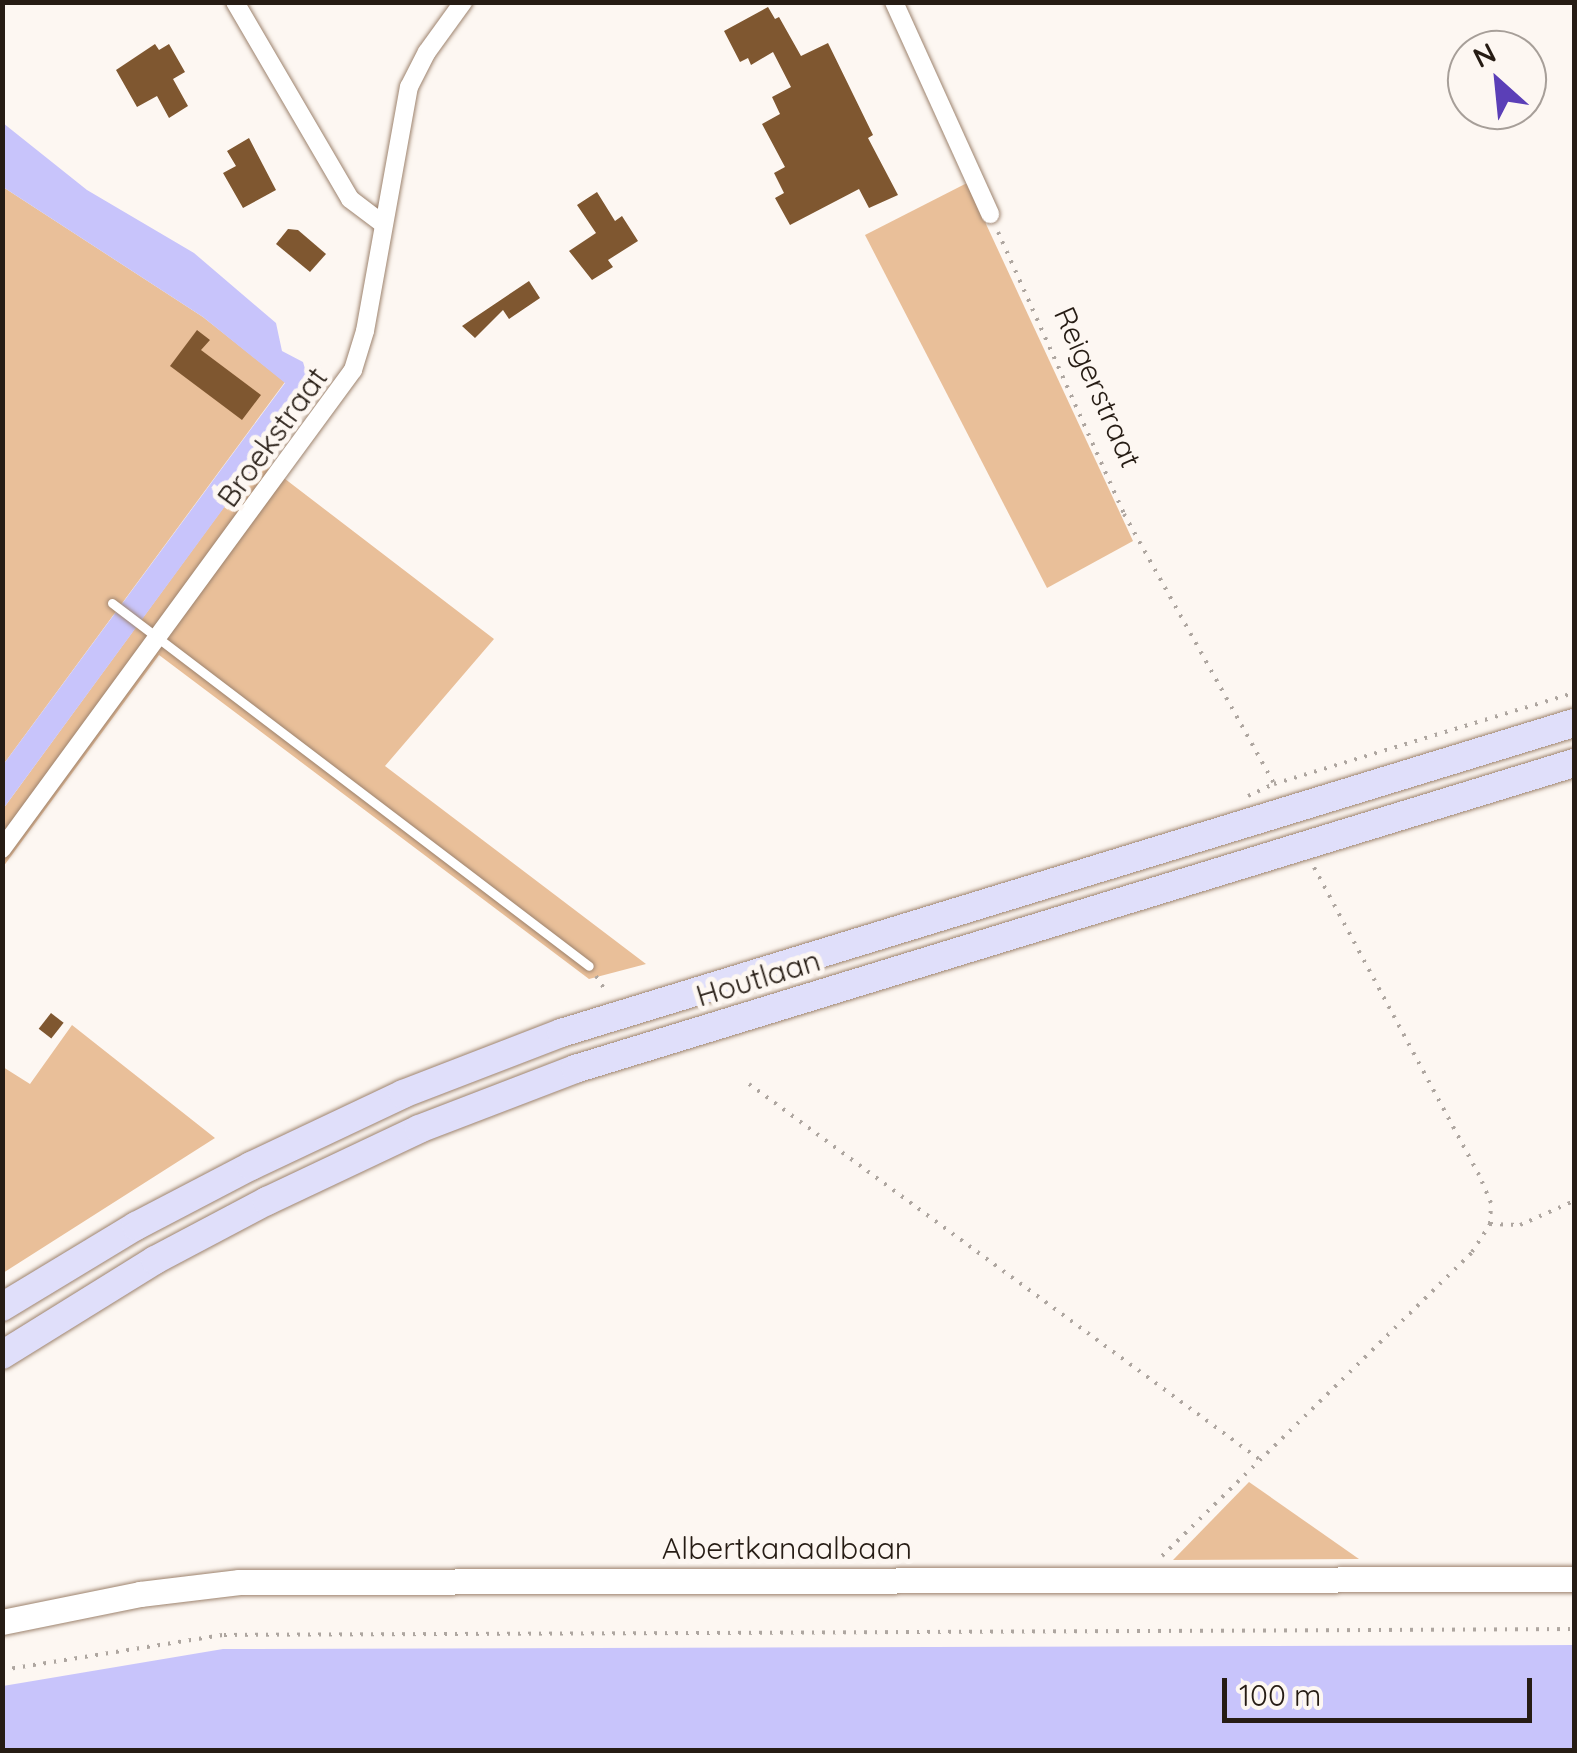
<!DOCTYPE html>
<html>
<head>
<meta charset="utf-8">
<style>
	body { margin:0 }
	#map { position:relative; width:1577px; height:1753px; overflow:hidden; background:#fdf7f2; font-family:Quicksand,sans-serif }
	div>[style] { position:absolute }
	.green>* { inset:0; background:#e9bf99 }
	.water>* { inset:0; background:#c8c4fb }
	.building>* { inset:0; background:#7f5730; transform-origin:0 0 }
	.path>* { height:4px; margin-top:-2px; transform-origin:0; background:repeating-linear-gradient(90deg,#aea6a0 0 2.5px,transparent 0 10.5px) }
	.roads { filter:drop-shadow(0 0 2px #9d836e) drop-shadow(0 0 2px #9d836e) }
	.lane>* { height:9px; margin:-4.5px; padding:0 4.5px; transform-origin:4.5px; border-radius:4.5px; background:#fff }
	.street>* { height:18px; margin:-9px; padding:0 9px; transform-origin:9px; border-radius:9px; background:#fff }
	.secondary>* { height:25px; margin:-12.5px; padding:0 12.5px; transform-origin:12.5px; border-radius:12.5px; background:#fff }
	.primary>* { height:28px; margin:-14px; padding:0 14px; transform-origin:14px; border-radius:14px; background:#e0dffa }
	span { translate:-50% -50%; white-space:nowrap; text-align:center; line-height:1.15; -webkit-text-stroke:10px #fdf7f2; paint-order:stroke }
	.street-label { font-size:30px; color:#261c14 }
	.frame { position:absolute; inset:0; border:5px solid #261c14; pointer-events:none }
	.north { position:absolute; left:1447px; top:30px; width:100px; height:100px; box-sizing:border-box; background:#fdf7f2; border:2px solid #a79f99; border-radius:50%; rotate:333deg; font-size:28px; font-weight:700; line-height:40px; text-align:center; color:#261c14 }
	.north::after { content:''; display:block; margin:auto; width:35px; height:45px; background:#5b3fb7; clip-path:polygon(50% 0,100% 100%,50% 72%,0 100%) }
	.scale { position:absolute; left:1222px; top:1678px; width:310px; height:45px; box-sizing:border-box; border:5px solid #261c14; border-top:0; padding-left:12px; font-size:30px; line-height:35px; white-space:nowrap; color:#261c14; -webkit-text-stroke:8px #fdf7f2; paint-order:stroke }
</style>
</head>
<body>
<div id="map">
	<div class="green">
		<div style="clip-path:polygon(967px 183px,1133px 541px,1047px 588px,865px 235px)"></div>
		<div style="clip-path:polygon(3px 187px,203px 317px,285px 382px,3px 765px)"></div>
		<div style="clip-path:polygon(259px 459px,494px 639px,385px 766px,646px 964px,589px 979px,159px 655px,3px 867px,3px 809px)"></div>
		<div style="clip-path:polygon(72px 1025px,215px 1138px,3px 1273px,3px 1067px,30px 1084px)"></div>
		<div style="clip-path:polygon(1249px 1482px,1359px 1559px,1173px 1560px)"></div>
	</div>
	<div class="water">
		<div style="clip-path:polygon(3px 123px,87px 190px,194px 253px,276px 323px,282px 351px,303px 362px,311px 389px,3px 809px,3px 765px,285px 383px,203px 317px,3px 187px)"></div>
		<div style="clip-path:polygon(1574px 1645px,1574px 1750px,3px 1750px,3px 1686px,223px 1649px)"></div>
	</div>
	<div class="building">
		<div style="clip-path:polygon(768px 7px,775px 19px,779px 17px,801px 56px,828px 43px,873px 135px,868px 138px,898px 195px,869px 208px,859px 189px,790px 225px,775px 198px,784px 193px,774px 173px,785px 167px,762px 124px,780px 114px,772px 97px,791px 87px,773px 52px,751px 65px,748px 58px,740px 62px,724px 31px)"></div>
		<div style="clip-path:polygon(155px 44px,159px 50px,169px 44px,185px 72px,173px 79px,188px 106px,169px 118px,157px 96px,137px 107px,116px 70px)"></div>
		<div style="clip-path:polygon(249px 138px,276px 190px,243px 208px,223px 173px,236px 166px,227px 151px)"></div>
		<div style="clip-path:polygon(597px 192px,615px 221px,622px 216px,638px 241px,608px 260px,613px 267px,592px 280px,569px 251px,596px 233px,577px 205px)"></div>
		<div style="clip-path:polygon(288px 229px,298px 230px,326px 254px,310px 272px,276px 244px)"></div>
		<div style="clip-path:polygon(529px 281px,540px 298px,509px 319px,503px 310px,475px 338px,462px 326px)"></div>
		<div style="clip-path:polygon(197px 330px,210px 340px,201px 350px,261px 395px,242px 420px,170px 366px)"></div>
		<div style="left:51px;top:1013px;width:16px;height:20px;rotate:38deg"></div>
	</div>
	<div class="path">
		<div style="left:998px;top:232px;width:309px;rotate:65.9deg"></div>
		<div style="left:1124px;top:514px;width:307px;rotate:60.9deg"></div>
		<div style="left:1248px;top:796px;width:29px;rotate:-25deg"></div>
		<div style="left:1274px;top:784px;width:313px;rotate:-16.9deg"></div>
		<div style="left:596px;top:976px;width:20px;rotate:57deg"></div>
		<div style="left:749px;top:1084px;width:633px;rotate:36.33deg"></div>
		<div style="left:1490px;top:1224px;width:30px;rotate:2deg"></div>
		<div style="left:1520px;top:1225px;width:59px;rotate:-24deg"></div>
		<div style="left:1162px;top:1556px;width:434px;rotate:-44.4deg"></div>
		<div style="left:1472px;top:1252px;width:33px;rotate:-57deg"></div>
		<div style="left:1490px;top:1224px;width:21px;rotate:-87deg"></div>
		<div style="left:1491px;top:1203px;width:30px;rotate:-113deg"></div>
		<div style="left:1479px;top:1175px;width:351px;rotate:-118.2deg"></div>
		<div style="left:2px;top:1670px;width:225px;rotate:-9deg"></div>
		<div style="left:224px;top:1635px;width:1350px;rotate:-0.25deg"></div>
	</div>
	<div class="roads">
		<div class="lane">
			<div style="left:112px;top:603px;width:599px;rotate:37.27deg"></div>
		</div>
		<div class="street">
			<div style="left:235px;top:2px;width:228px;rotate:59.7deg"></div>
			<div style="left:350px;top:199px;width:40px;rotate:37deg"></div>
			<div style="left:894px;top:2px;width:233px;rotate:65.6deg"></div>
			<div style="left:2px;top:849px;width:594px;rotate:-53.77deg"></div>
			<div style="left:353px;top:370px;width:41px;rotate:-72.9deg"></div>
			<div style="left:365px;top:331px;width:248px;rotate:-79.8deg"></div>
			<div style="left:409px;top:87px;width:39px;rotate:-63deg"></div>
			<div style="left:427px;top:52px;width:62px;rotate:-54.2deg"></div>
		</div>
		<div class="secondary">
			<div style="left:2px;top:1622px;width:141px;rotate:-11.5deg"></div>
			<div style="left:140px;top:1594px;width:100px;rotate:-6.9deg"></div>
			<div style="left:239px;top:1582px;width:1335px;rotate:-0.13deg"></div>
		</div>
		<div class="primary">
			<div style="left:2px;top:1307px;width:157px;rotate:-31.2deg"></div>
			<div style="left:136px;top:1226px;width:130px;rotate:-27.6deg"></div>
			<div style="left:251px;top:1166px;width:168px;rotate:-25.3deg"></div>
			<div style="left:403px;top:1094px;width:169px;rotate:-21.1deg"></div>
			<div style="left:561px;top:1033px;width:1059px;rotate:-17.02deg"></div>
			<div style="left:2px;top:1355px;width:180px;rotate:-31.8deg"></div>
			<div style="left:155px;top:1260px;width:127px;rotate:-27.8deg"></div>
			<div style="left:267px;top:1201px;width:168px;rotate:-25.3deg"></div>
			<div style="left:419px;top:1129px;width:167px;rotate:-21deg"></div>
			<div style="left:575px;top:1069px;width:1045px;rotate:-17.03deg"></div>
		</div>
	</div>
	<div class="street-label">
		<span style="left:1098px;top:387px;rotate:66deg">Reigerstraat</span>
		<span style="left:272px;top:437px;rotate:-54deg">Broekstraat</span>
		<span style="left:758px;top:978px;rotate:-17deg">Houtlaan</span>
		<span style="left:787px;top:1548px">Albertkanaalbaan</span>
	</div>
	<div class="frame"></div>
	<div class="north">N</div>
	<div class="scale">100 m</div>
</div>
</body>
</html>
